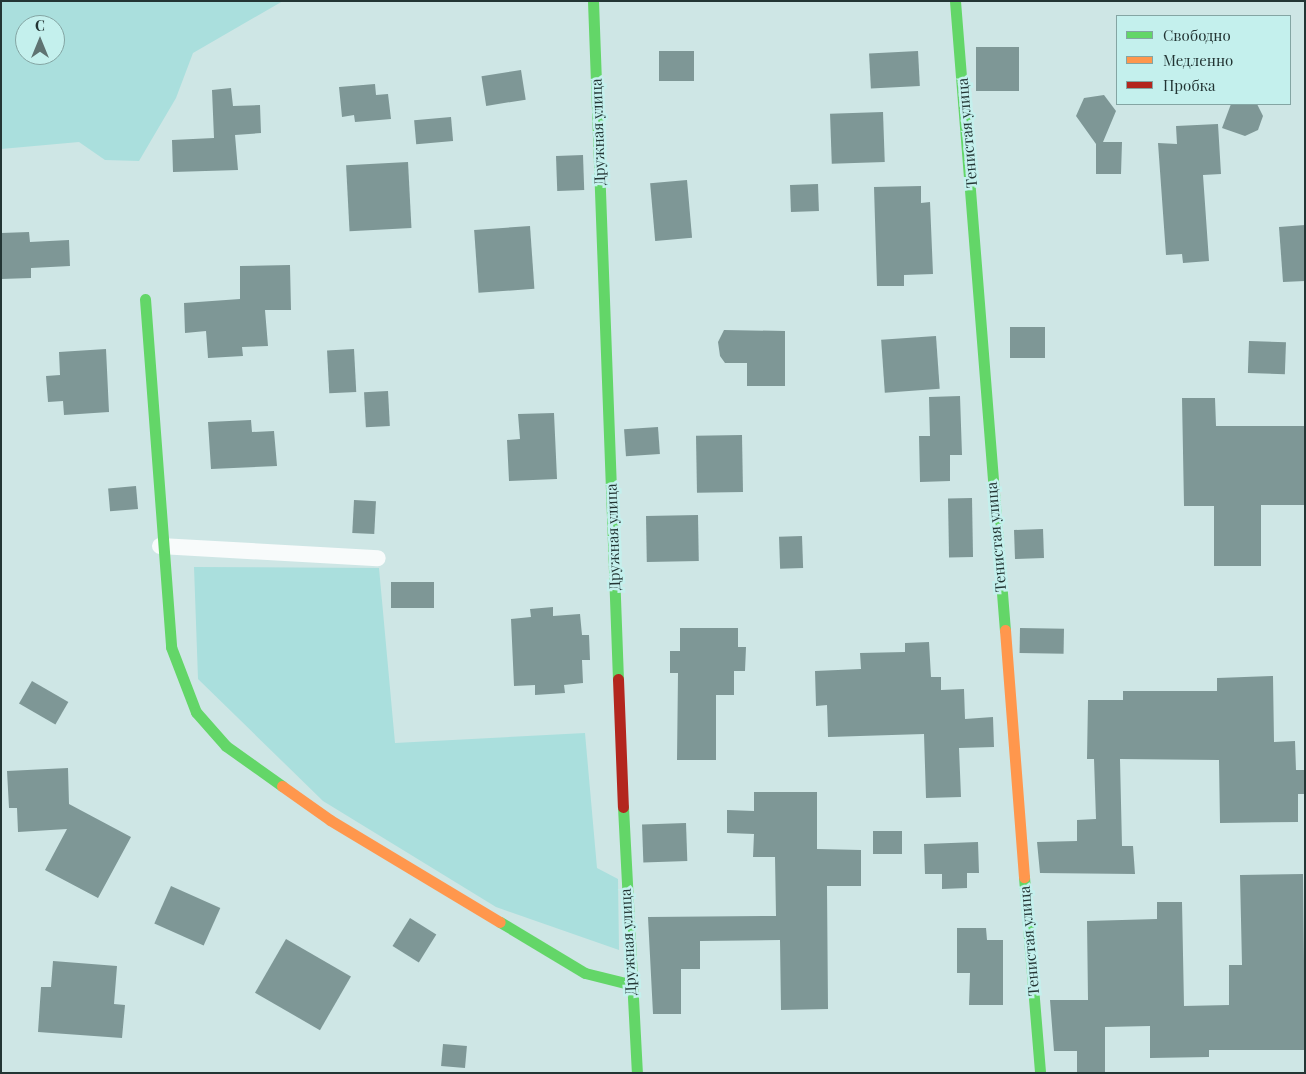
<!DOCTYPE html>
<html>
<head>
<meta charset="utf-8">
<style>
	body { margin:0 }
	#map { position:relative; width:1306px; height:1074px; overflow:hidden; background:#cee6e5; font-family:"Playfair Display",serif }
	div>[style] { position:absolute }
	.green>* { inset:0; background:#aadfdd }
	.building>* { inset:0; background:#7e9796; transform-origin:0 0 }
	.lane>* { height:16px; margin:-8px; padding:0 8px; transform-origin:8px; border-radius:8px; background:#f8fbfb }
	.fast>* { height:11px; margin:-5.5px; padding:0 5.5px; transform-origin:5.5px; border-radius:5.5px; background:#63d668 }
	.slow>* { height:11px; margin:-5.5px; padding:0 5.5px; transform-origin:5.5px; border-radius:5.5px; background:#ff974d }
	.jam>* { height:11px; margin:-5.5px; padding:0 5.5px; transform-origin:5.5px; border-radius:5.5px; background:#b3261e }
	span { translate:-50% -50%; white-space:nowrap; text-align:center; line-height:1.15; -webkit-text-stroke:5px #c4f0ed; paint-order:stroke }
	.street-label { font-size:15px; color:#233534 }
	.frame { position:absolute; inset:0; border:2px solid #233534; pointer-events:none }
	.legend { position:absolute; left:1116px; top:15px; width:175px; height:90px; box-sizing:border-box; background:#c4f0ed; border:1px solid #84a5a3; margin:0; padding:6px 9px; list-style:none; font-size:15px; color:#233534 }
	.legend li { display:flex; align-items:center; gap:10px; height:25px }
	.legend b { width:25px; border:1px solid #84a5a3 }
	.north { position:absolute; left:15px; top:15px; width:50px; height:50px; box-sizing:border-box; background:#c4f0ed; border:1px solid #84a5a3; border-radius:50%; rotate:0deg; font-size:14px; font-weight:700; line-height:20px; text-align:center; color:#233534 }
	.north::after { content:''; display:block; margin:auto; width:18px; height:22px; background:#5f7372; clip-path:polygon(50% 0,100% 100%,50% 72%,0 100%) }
</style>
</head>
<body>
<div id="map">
	<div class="green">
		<div style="clip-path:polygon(evenodd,1px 1px,283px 1px,193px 53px,176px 98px,139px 161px,105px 160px,79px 142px,1px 149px,1px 1px,25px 25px,55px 25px,55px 55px,25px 55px,25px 25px)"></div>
		<div style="clip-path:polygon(194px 567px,379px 568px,395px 743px,585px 733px,597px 868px,618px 879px,619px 950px,496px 907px,323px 801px,198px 679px)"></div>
	</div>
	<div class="building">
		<div style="left:976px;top:47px;width:43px;height:44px"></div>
		<div style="left:659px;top:51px;width:35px;height:30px"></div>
		<div style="left:918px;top:51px;width:35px;height:49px;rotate:87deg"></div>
		<div style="left:521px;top:70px;width:30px;height:40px;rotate:81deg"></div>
		<div style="clip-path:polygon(375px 84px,376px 95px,388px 94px,391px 119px,355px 122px,354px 115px,342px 117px,339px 87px)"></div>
		<div style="clip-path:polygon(231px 88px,233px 106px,260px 105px,261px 133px,235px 135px,238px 170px,173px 172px,172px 140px,214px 138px,212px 90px)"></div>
		<div style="clip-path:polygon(1104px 95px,1116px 111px,1103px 142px,1122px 142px,1121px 174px,1096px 174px,1096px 144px,1076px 116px,1084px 98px)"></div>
		<div style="clip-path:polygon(1231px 104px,1257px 104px,1263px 116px,1258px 130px,1245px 136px,1222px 128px)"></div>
		<div style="left:883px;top:112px;width:50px;height:53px;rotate:88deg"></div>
		<div style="left:451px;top:117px;width:24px;height:37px;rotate:85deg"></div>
		<div style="clip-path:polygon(1218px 124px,1221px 174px,1203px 175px,1209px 261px,1183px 263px,1182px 254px,1166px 255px,1158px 143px,1177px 144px,1176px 126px)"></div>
		<div style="left:583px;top:155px;width:35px;height:27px;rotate:88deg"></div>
		<div style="left:408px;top:162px;width:66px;height:62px;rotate:87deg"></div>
		<div style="left:687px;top:180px;width:58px;height:37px;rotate:85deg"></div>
		<div style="left:818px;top:184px;width:27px;height:28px;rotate:88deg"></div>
		<div style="clip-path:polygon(921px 186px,921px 203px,930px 202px,933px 274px,904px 275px,904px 286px,877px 286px,874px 187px)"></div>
		<div style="clip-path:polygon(1305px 225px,1305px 281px,1283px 282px,1279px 227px)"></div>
		<div style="left:530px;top:226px;width:63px;height:56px;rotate:86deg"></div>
		<div style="clip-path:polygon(29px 232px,30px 242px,69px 240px,70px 266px,31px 268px,31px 278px,1px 279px,1px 233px)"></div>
		<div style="clip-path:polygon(290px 265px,291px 310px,265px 310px,268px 346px,242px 347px,243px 356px,208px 358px,206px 331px,185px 333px,184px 303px,240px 299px,240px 266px)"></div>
		<div style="left:1010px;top:327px;width:35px;height:31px"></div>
		<div style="clip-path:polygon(724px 330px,785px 331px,785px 386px,747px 386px,747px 363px,725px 363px,720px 356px,718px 342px)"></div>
		<div style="left:936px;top:336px;width:53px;height:55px;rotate:86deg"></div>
		<div style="left:1249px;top:341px;width:37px;height:32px;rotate:2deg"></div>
		<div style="clip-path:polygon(106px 349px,109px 412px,64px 415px,63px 401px,48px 402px,46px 376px,60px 375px,59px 352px)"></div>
		<div style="left:354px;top:349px;width:43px;height:27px;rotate:87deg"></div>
		<div style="left:388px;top:391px;width:35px;height:24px;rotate:87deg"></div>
		<div style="clip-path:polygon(960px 396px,962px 455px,950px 455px,950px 481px,920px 482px,919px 436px,930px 436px,929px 397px)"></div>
		<div style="clip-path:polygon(1182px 398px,1215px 398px,1216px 426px,1305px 426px,1305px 505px,1261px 505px,1261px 566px,1214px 566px,1214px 506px,1184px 506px)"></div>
		<div style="clip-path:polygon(554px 413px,557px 479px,509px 481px,507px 440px,520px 439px,518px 414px)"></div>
		<div style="clip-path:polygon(251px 420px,252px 432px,274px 431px,277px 466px,211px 469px,208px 422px)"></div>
		<div style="left:658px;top:427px;width:27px;height:34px;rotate:86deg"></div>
		<div style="left:742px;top:435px;width:57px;height:46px;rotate:89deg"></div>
		<div style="left:136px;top:486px;width:23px;height:28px;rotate:85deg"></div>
		<div style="left:972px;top:498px;width:59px;height:24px;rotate:89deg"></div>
		<div style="left:354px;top:500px;width:22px;height:33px;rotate:3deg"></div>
		<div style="left:698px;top:515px;width:46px;height:52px;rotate:89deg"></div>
		<div style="left:1043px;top:529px;width:29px;height:29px;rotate:88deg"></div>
		<div style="left:802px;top:536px;width:32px;height:23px;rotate:88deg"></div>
		<div style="left:391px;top:582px;width:43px;height:26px"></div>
		<div style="clip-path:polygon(553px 607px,553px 616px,580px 614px,582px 635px,589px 635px,590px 660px,582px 660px,583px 683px,564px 685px,565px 693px,535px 695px,535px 685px,514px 686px,511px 619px,531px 617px,530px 609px)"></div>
		<div style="clip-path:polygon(680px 628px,738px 628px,738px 647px,746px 647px,745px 671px,734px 671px,734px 695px,716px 695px,716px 760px,677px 760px,678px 673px,670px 673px,670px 651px,680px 651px)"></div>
		<div style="left:1020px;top:628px;width:44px;height:25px;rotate:1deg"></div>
		<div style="clip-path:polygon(929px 642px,931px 677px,941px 677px,941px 690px,964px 689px,965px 719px,993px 717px,994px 747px,959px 748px,961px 797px,926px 798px,924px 734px,828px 737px,827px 705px,816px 706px,815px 671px,861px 669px,860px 653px,905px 652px,905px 643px)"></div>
		<div style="clip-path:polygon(1273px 676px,1274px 742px,1295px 741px,1296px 770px,1305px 770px,1305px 794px,1298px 794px,1298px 822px,1220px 823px,1219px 760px,1120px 759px,1122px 846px,1133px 846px,1135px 874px,1040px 873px,1037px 842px,1077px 841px,1077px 820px,1096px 819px,1094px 759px,1087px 759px,1088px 700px,1123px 700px,1123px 691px,1217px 691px,1217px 678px)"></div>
		<div style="left:32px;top:681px;width:42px;height:26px;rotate:30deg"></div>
		<div style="clip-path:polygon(68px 768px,69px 804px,131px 837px,98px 898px,45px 870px,67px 829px,18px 832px,17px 808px,9px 808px,7px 771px)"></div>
		<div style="clip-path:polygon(754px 792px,817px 792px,817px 849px,861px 850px,861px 886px,827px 886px,828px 1009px,781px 1010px,780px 940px,700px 941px,700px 969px,681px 969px,681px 1014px,653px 1014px,648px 917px,776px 916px,775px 857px,753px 857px,754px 834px,727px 833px,727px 810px,754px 811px)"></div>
		<div style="left:686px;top:823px;width:38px;height:44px;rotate:88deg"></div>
		<div style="left:902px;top:831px;width:23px;height:29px;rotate:90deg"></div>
		<div style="clip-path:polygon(978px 842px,979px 873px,967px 873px,967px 888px,942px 889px,942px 874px,925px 874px,924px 844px)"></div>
		<div style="clip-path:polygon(1303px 874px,1305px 1050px,1209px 1050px,1209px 1057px,1150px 1058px,1150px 1026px,1105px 1027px,1105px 1072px,1077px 1072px,1077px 1051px,1054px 1051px,1050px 1000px,1088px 1000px,1087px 921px,1157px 919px,1157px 902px,1182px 902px,1184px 1006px,1229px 1005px,1229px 965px,1242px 965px,1240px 875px)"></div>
		<div style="left:171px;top:886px;width:54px;height:41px;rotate:24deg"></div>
		<div style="left:410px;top:918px;width:31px;height:33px;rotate:32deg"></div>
		<div style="clip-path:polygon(957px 928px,986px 928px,987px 940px,1003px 940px,1003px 1005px,969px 1005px,970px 973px,957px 973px)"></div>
		<div style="left:286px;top:939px;width:75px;height:62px;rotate:30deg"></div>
		<div style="clip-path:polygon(53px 961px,117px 966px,114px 1004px,125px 1005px,122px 1038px,38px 1032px,41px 987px,51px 987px)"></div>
		<div style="left:443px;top:1044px;width:24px;height:22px;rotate:5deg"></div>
	</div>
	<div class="lane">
		<div style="left:160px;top:546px;width:218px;rotate:3.2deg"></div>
	</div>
	<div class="fast">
		<div style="left:593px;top:1px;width:678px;rotate:87.89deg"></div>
		<div style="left:955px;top:1px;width:631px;rotate:85.46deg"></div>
		<div style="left:145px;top:299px;width:349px;rotate:85.7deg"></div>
		<div style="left:171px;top:647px;width:70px;rotate:69deg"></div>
		<div style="left:196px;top:712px;width:45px;rotate:48.6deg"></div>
		<div style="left:226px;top:746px;width:69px;rotate:35.5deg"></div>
		<div style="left:623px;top:807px;width:266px;rotate:87deg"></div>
		<div style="left:1024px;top:877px;width:197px;rotate:85.3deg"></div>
		<div style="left:500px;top:922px;width:99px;rotate:31deg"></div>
		<div style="left:585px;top:973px;width:45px;rotate:14deg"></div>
	</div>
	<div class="slow">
		<div style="left:1005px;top:630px;width:248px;rotate:85.6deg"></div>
		<div style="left:282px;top:786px;width:59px;rotate:35.3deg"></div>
		<div style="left:330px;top:820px;width:198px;rotate:31deg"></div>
	</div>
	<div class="jam">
		<div style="left:618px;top:679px;width:128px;rotate:87.8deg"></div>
	</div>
	<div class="street-label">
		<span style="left:598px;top:132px;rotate:-92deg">Дружная улица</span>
		<span style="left:967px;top:133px;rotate:-95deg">Тенистая улица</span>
		<span style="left:613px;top:537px;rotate:-92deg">Дружная улица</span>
		<span style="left:996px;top:537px;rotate:-95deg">Тенистая улица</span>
		<span style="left:1029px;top:941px;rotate:-95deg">Тенистая улица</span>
		<span style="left:628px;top:942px;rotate:-93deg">Дружная улица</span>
	</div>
	<div class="frame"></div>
	<ul class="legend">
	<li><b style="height:6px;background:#63d668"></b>Свободно</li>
	<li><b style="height:6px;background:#ff974d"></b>Медленно</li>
	<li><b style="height:6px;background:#b3261e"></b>Пробка</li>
	</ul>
	<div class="north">С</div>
</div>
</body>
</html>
